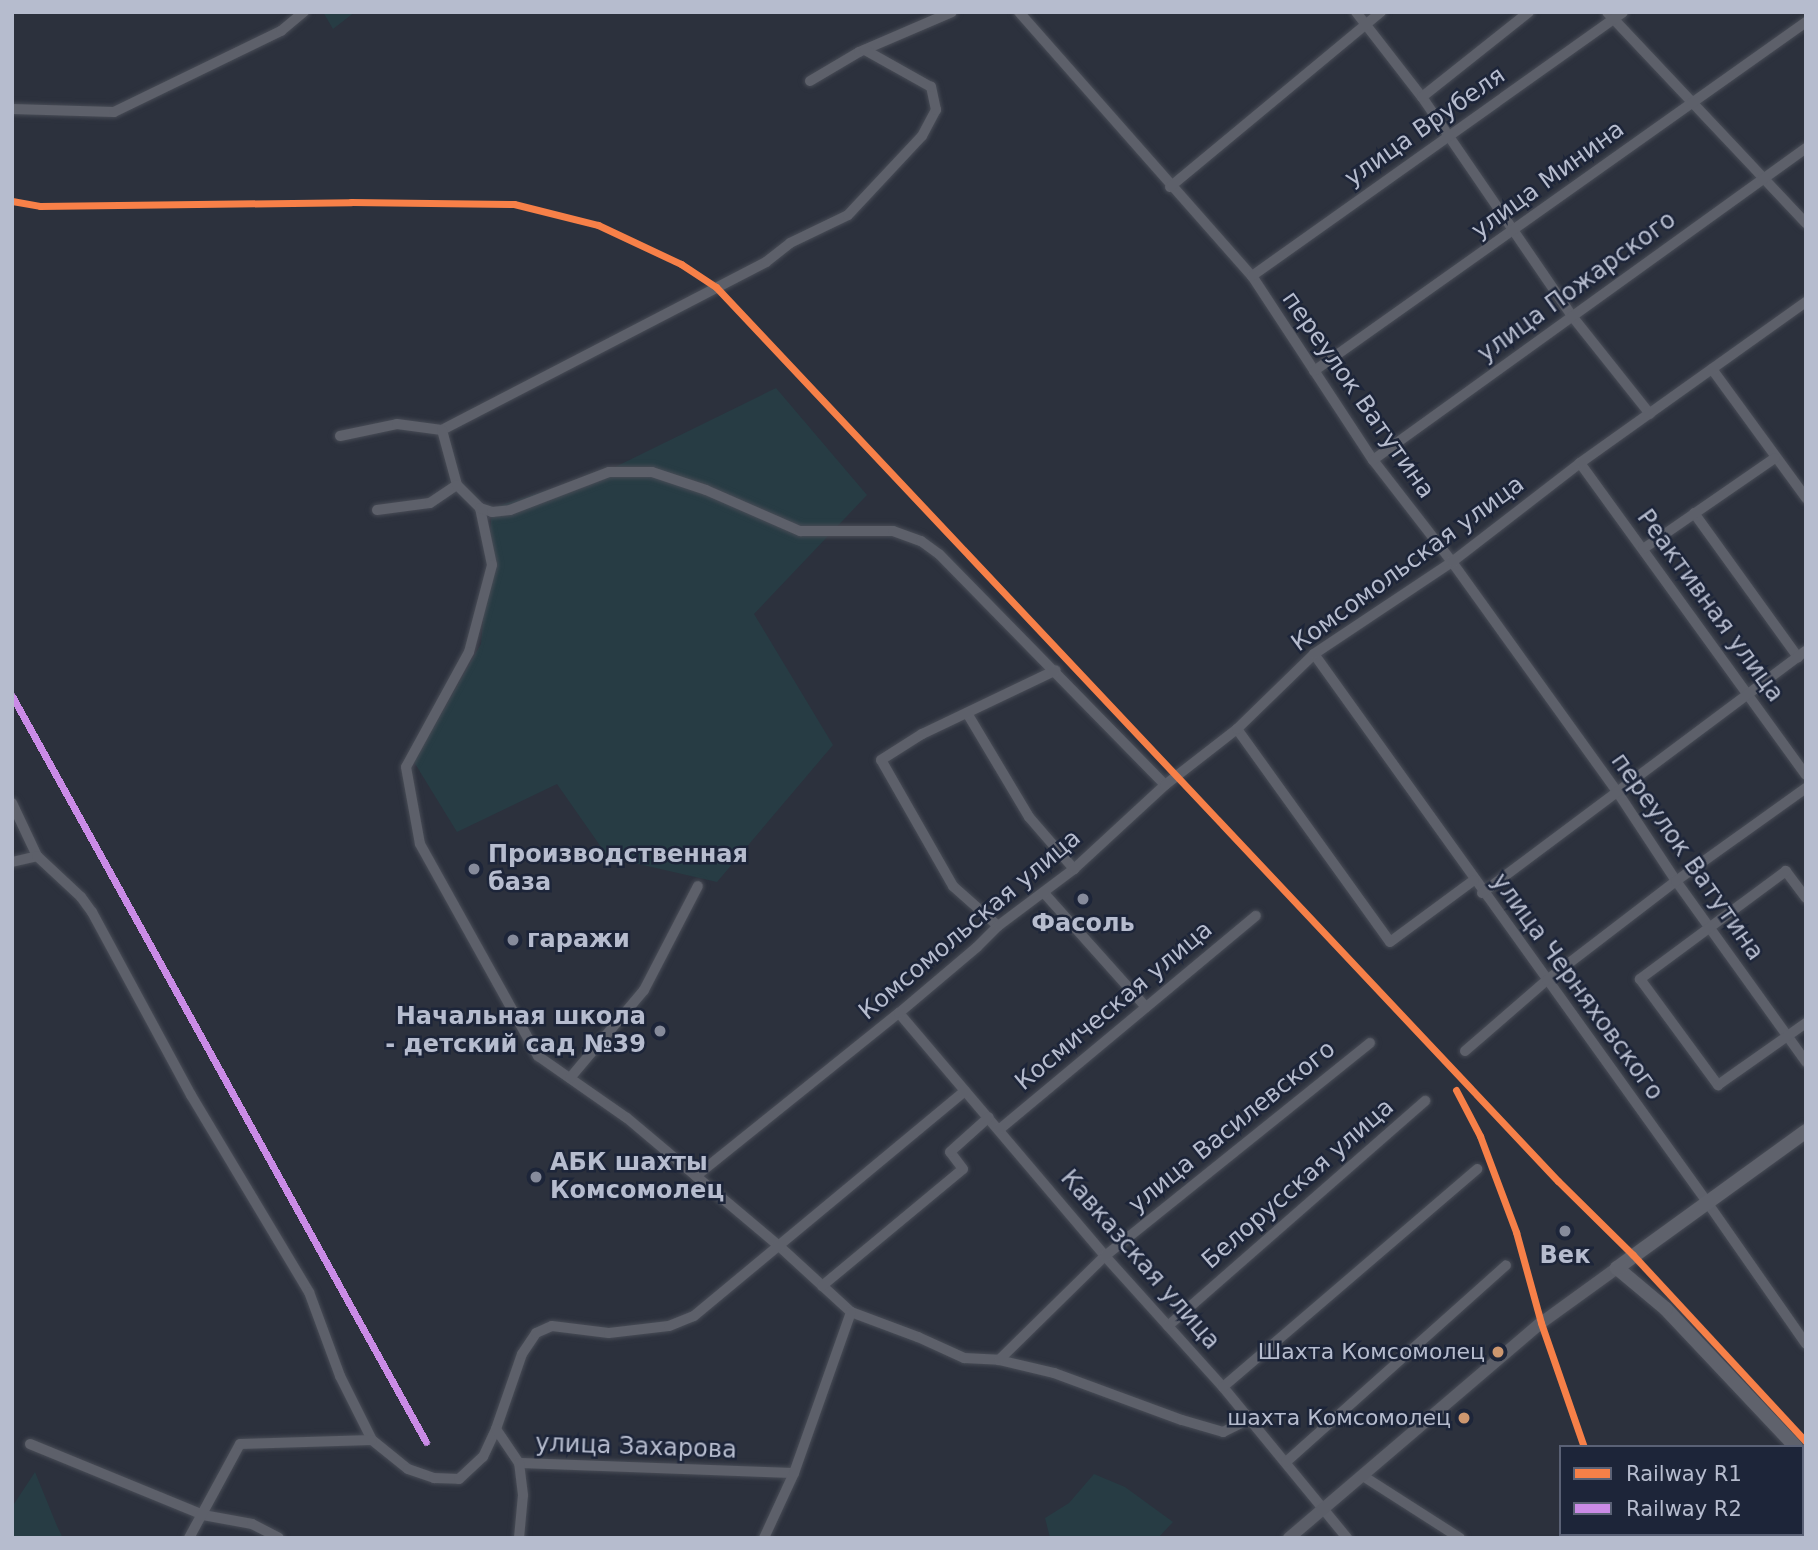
<!DOCTYPE html>
<html>
<head>
<meta charset="utf-8">
<style>
	body { margin:0 }
	#map { position:relative; width:1818px; height:1550px; overflow:hidden; background:#2c313d; font-family:"DejaVu Sans",sans-serif }
	div>[style] { position:absolute }
	.green>* { inset:0; background:#273c44 }
	.roads { filter:drop-shadow(0 0 2px #484c56) drop-shadow(0 0 2px #484c56) }
	.street>* { height:10px; margin:-5px; padding:0 5px; transform-origin:5px; border-radius:5px; background:#5d606a }
	.secondary>* { height:12px; margin:-6px; padding:0 6px; transform-origin:6px; border-radius:6px; background:#5b5e68 }
	.primary>* { height:14px; margin:-7px; padding:0 7px; transform-origin:7px; border-radius:7px; background:#5f626c }
	.rail-1>* { height:7px; margin:-3.5px; padding:0 3.5px; transform-origin:3.5px; border-radius:3.5px; background:#f78048 }
	.rail-2>* { height:7px; margin:-3.5px; padding:0 3.5px; transform-origin:3.5px; border-radius:3.5px; background:#ca8be6 }
	.dots>* { width:19px; height:19px; translate:-50% -50%; box-sizing:border-box; border:4px solid #1d2539; border-radius:50% }
	span { translate:-50% -50%; white-space:nowrap; text-align:center; line-height:1.15; -webkit-text-stroke:5px #1d2539; paint-order:stroke }
	.bus-label { font-size:22px; color:#b6bcce }
	.right { translate:-100% -50%; text-align:right }
	.street-label { font-size:24px; color:#b6bcce }
	.poi-label { font-size:24px; color:#b6bcce; font-weight:700 }
	.left { translate:0 -50%; text-align:left }
	.frame { position:absolute; inset:0; border:14px solid #b6bcce; pointer-events:none }
	.legend { position:absolute; left:1559px; top:1445px; width:245px; height:91px; box-sizing:border-box; background:#1d2539; border:2px solid #5a6175; margin:0; padding:9px 12px; list-style:none; font-size:21px; color:#b6bcce }
	.legend li { display:flex; align-items:center; gap:14px; height:35px }
	.legend b { width:35px; border:2px solid #5a6175 }
</style>
</head>
<body>
<div id="map">
	<div class="green">
		<div style="clip-path:polygon(323px 12px,355px 12px,333px 29px)"></div>
		<div style="clip-path:polygon(776px 388px,867px 495px,754px 614px,833px 745px,717px 882px,608px 857px,557px 784px,457px 832px,414px 762px,481px 644px,492px 508px,611px 469px)"></div>
		<div style="clip-path:polygon(35px 1472px,57px 1526px,63px 1538px,12px 1538px,12px 1507px)"></div>
		<div style="clip-path:polygon(1094px 1474px,1125px 1487px,1173px 1522px,1158px 1538px,1050px 1538px,1045px 1518px,1069px 1503px)"></div>
	</div>
	<div class="roads">
		<div class="street">
			<div style="left:1019px;top:12px;width:352px;rotate:48.6deg"></div>
			<div style="left:1252px;top:276px;width:220px;rotate:56.7deg"></div>
			<div style="left:1373px;top:460px;width:129px;rotate:52.2deg"></div>
			<div style="left:1452px;top:562px;width:284px;rotate:54.3deg"></div>
			<div style="left:1618px;top:793px;width:105px;rotate:56.6deg"></div>
			<div style="left:1676px;top:881px;width:223px;rotate:54.3deg"></div>
			<div style="left:1356px;top:12px;width:108px;rotate:52.2deg"></div>
			<div style="left:1422px;top:97px;width:265px;rotate:55.6deg"></div>
			<div style="left:1572px;top:316px;width:125px;rotate:51.5deg"></div>
			<div style="left:1607px;top:12px;width:290px;rotate:46.7deg"></div>
			<div style="left:810px;top:81px;width:57px;rotate:-30.6deg"></div>
			<div style="left:859px;top:52px;width:101px;rotate:-23.3deg"></div>
			<div style="left:1422px;top:97px;width:137px;rotate:-38.5deg"></div>
			<div style="left:12px;top:109px;width:102px;rotate:1.7deg"></div>
			<div style="left:114px;top:112px;width:186px;rotate:-25.9deg"></div>
			<div style="left:281px;top:31px;width:30px;rotate:-40deg"></div>
			<div style="left:1170px;top:187px;width:274px;rotate:-39.7deg"></div>
			<div style="left:1252px;top:276px;width:455px;rotate:-35.4deg"></div>
			<div style="left:1712px;top:369px;width:160px;rotate:53.9deg"></div>
			<div style="left:1314px;top:371px;width:603px;rotate:-35.35deg"></div>
			<div style="left:442px;top:430px;width:365px;rotate:-27.4deg"></div>
			<div style="left:766px;top:262px;width:31px;rotate:-38deg"></div>
			<div style="left:790px;top:243px;width:64px;rotate:-25.8deg"></div>
			<div style="left:848px;top:215px;width:108px;rotate:-46.9deg"></div>
			<div style="left:922px;top:136px;width:30px;rotate:-62deg"></div>
			<div style="left:936px;top:110px;width:24px;rotate:-102deg"></div>
			<div style="left:931px;top:87px;width:76px;rotate:-150.7deg"></div>
			<div style="left:340px;top:436px;width:58px;rotate:-11.9deg"></div>
			<div style="left:397px;top:424px;width:45px;rotate:7.6deg"></div>
			<div style="left:442px;top:430px;width:57px;rotate:74.7deg"></div>
			<div style="left:1373px;top:460px;width:534px;rotate:-35.77deg"></div>
			<div style="left:1580px;top:463px;width:385px;rotate:54.1deg"></div>
			<div style="left:480px;top:508px;width:58px;rotate:78.1deg"></div>
			<div style="left:492px;top:565px;width:90px;rotate:104.8deg"></div>
			<div style="left:469px;top:652px;width:131px;rotate:118.7deg"></div>
			<div style="left:406px;top:767px;width:78px;rotate:79.7deg"></div>
			<div style="left:420px;top:844px;width:243px;rotate:60.9deg"></div>
			<div style="left:538px;top:1056px;width:108px;rotate:34.9deg"></div>
			<div style="left:627px;top:1118px;width:199px;rotate:40.1deg"></div>
			<div style="left:779px;top:1246px;width:98px;rotate:42.5deg"></div>
			<div style="left:851px;top:1312px;width:72px;rotate:20.5deg"></div>
			<div style="left:918px;top:1337px;width:51px;rotate:24.5deg"></div>
			<div style="left:964px;top:1358px;width:35px;rotate:3deg"></div>
			<div style="left:999px;top:1360px;width:57px;rotate:13.3deg"></div>
			<div style="left:1054px;top:1373px;width:136px;rotate:20.2deg"></div>
			<div style="left:1182px;top:1420px;width:43px;rotate:16.3deg"></div>
			<div style="left:1223px;top:1432px;width:30px;rotate:-26deg"></div>
			<div style="left:377px;top:510px;width:53px;rotate:-7.5deg"></div>
			<div style="left:430px;top:503px;width:32px;rotate:-34deg"></div>
			<div style="left:457px;top:485px;width:33px;rotate:45deg"></div>
			<div style="left:480px;top:508px;width:13px;rotate:18deg"></div>
			<div style="left:492px;top:512px;width:18px;rotate:-6deg"></div>
			<div style="left:510px;top:510px;width:106px;rotate:-21deg"></div>
			<div style="left:609px;top:472px;width:43px"></div>
			<div style="left:652px;top:472px;width:57px;rotate:18.4deg"></div>
			<div style="left:706px;top:490px;width:103px;rotate:23.6deg"></div>
			<div style="left:800px;top:531px;width:93px"></div>
			<div style="left:893px;top:531px;width:30px;rotate:20deg"></div>
			<div style="left:921px;top:541px;width:22px;rotate:36deg"></div>
			<div style="left:939px;top:554px;width:323px;rotate:45.6deg"></div>
			<div style="left:1694px;top:513px;width:178px;rotate:54.2deg"></div>
			<div style="left:1643px;top:549px;width:160px;rotate:-34.6deg"></div>
			<div style="left:1314px;top:654px;width:674px;rotate:54.35deg"></div>
			<div style="left:1707px;top:1202px;width:173px;rotate:55.1deg"></div>
			<div style="left:967px;top:713px;width:121px;rotate:59.2deg"></div>
			<div style="left:1029px;top:817px;width:69px;rotate:49.1deg"></div>
			<div style="left:1237px;top:729px;width:262px;rotate:54.3deg"></div>
			<div style="left:1390px;top:942px;width:104px;rotate:-36.4deg"></div>
			<div style="left:12px;top:803px;width:59px;rotate:64.7deg"></div>
			<div style="left:12px;top:862px;width:26px;rotate:-13deg"></div>
			<div style="left:37px;top:856px;width:60px;rotate:43deg"></div>
			<div style="left:81px;top:897px;width:19px;rotate:54deg"></div>
			<div style="left:92px;top:912px;width:208px;rotate:61.6deg"></div>
			<div style="left:191px;top:1095px;width:230px;rotate:59.1deg"></div>
			<div style="left:309px;top:1292px;width:90px;rotate:69.7deg"></div>
			<div style="left:340px;top:1376px;width:72px;rotate:63.4deg"></div>
			<div style="left:372px;top:1440px;width:46px;rotate:38.9deg"></div>
			<div style="left:408px;top:1469px;width:28px;rotate:19deg"></div>
			<div style="left:434px;top:1478px;width:25px;rotate:2deg"></div>
			<div style="left:459px;top:1479px;width:33px;rotate:-43deg"></div>
			<div style="left:483px;top:1457px;width:31px;rotate:-65deg"></div>
			<div style="left:496px;top:1429px;width:79px;rotate:-70.9deg"></div>
			<div style="left:522px;top:1354px;width:25px;rotate:-56deg"></div>
			<div style="left:536px;top:1333px;width:17px;rotate:-24deg"></div>
			<div style="left:552px;top:1326px;width:57px;rotate:7deg"></div>
			<div style="left:609px;top:1333px;width:60px;rotate:-6.7deg"></div>
			<div style="left:669px;top:1326px;width:27px;rotate:-22deg"></div>
			<div style="left:694px;top:1316px;width:352px;rotate:-39.7deg"></div>
			<div style="left:1044px;top:893px;width:153px;rotate:48.2deg"></div>
			<div style="left:1482px;top:893px;width:404px;rotate:-36.8deg"></div>
			<div style="left:1806px;top:898px;width:34px;rotate:-127deg"></div>
			<div style="left:1786px;top:871px;width:182px;rotate:143.5deg"></div>
			<div style="left:1640px;top:979px;width:132px;rotate:53.7deg"></div>
			<div style="left:1718px;top:1085px;width:108px;rotate:-35.2deg"></div>
			<div style="left:998px;top:926px;width:60px;rotate:-138.4deg"></div>
			<div style="left:953px;top:886px;width:145px;rotate:-119.7deg"></div>
			<div style="left:881px;top:760px;width:49px;rotate:-32.4deg"></div>
			<div style="left:922px;top:734px;width:148px;rotate:-25.5deg"></div>
			<div style="left:899px;top:1013px;width:319px;rotate:49.7deg"></div>
			<div style="left:1105px;top:1256px;width:176px;rotate:48deg"></div>
			<div style="left:1223px;top:1387px;width:195px;rotate:50.6deg"></div>
			<div style="left:1465px;top:1051px;width:108px;rotate:-40.9deg"></div>
			<div style="left:1547px;top:980px;width:163px;rotate:-37.5deg"></div>
			<div style="left:1676px;top:881px;width:160px;rotate:-35.6deg"></div>
			<div style="left:570px;top:1078px;width:115px;rotate:-49.9deg"></div>
			<div style="left:644px;top:990px;width:117px;rotate:-62.6deg"></div>
			<div style="left:1000px;top:1129px;width:333px;rotate:-39.8deg"></div>
			<div style="left:696px;top:1176px;width:260px;rotate:-38.8deg"></div>
			<div style="left:899px;top:1013px;width:102px;rotate:-40.2deg"></div>
			<div style="left:977px;top:947px;width:30px;rotate:-45deg"></div>
			<div style="left:998px;top:926px;width:95px;rotate:-36.9deg"></div>
			<div style="left:1074px;top:869px;width:124px;rotate:-42.7deg"></div>
			<div style="left:1165px;top:785px;width:91px;rotate:-37.9deg"></div>
			<div style="left:1237px;top:729px;width:107px;rotate:-44.2deg"></div>
			<div style="left:1314px;top:654px;width:166px;rotate:-33.7deg"></div>
			<div style="left:1452px;top:562px;width:162px;rotate:-37.7deg"></div>
			<div style="left:1580px;top:463px;width:277px;rotate:-35.5deg"></div>
			<div style="left:822px;top:1286px;width:183px;rotate:-39.7deg"></div>
			<div style="left:963px;top:1169px;width:21px;rotate:-127deg"></div>
			<div style="left:950px;top:1152px;width:52px;rotate:-41.9deg"></div>
			<div style="left:1168px;top:1326px;width:342px;rotate:-41.2deg"></div>
			<div style="left:999px;top:1360px;width:148px;rotate:-44.5deg"></div>
			<div style="left:1105px;top:1256px;width:340px;rotate:-38.8deg"></div>
			<div style="left:1223px;top:1387px;width:335px;rotate:-40.6deg"></div>
			<div style="left:496px;top:1429px;width:41px;rotate:55.9deg"></div>
			<div style="left:519px;top:1463px;width:275px;rotate:2.1deg"></div>
			<div style="left:30px;top:1444px;width:187px;rotate:22.3deg"></div>
			<div style="left:203px;top:1515px;width:50px;rotate:10.4deg"></div>
			<div style="left:252px;top:1524px;width:30px;rotate:27deg"></div>
			<div style="left:1286px;top:1462px;width:295px;rotate:-41.8deg"></div>
			<div style="left:1363px;top:1476px;width:115px;rotate:32.6deg"></div>
			<div style="left:189px;top:1538px;width:107px;rotate:-61.5deg"></div>
			<div style="left:240px;top:1444px;width:132px;rotate:-1.7deg"></div>
			<div style="left:519px;top:1538px;width:43px;rotate:-84.7deg"></div>
			<div style="left:523px;top:1495px;width:32px;rotate:-97deg"></div>
			<div style="left:764px;top:1538px;width:72px;rotate:-65.2deg"></div>
			<div style="left:794px;top:1473px;width:171px;rotate:-70.5deg"></div>
		</div>
		<div class="secondary">
			<div style="left:1289px;top:1538px;width:331px;rotate:-40.5deg"></div>
			<div style="left:1541px;top:1323px;width:94px;rotate:-35.9deg"></div>
		</div>
		<div class="primary">
			<div style="left:1796px;top:1447px;width:190px;rotate:-133.3deg"></div>
			<div style="left:1666px;top:1309px;width:64px;rotate:-140.1deg"></div>
			<div style="left:1617px;top:1268px;width:233px;rotate:-35.9deg"></div>
		</div>
	</div>
	<div class="rail-1">
		<div style="left:12px;top:201px;width:28px;rotate:10deg"></div>
		<div style="left:40px;top:206px;width:311px;rotate:-0.7deg"></div>
		<div style="left:351px;top:202px;width:163px;rotate:0.7deg"></div>
		<div style="left:514px;top:204px;width:87px;rotate:14deg"></div>
		<div style="left:598px;top:225px;width:92px;rotate:25.2deg"></div>
		<div style="left:681px;top:264px;width:42px;rotate:33.3deg"></div>
		<div style="left:716px;top:287px;width:1228px;rotate:46.72deg"></div>
		<div style="left:1558px;top:1181px;width:105px;rotate:44.6deg"></div>
		<div style="left:1633px;top:1255px;width:255px;rotate:47.2deg"></div>
		<div style="left:1456px;top:1090px;width:52px;rotate:62.4deg"></div>
		<div style="left:1480px;top:1136px;width:103px;rotate:69.4deg"></div>
		<div style="left:1516px;top:1232px;width:94px;rotate:74.6deg"></div>
		<div style="left:1541px;top:1323px;width:131px;rotate:70.9deg"></div>
	</div>
	<div class="rail-2">
		<div style="left:12px;top:696px;width:853px;rotate:60.97deg"></div>
	</div>
	<div class="dots">
		<div style="left:474px;top:869px;background:#868b9b"></div>
		<div style="left:1083px;top:899px;background:#868b9b"></div>
		<div style="left:513px;top:940px;background:#868b9b"></div>
		<div style="left:660px;top:1031px;background:#868b9b"></div>
		<div style="left:536px;top:1177px;background:#868b9b"></div>
		<div style="left:1565px;top:1231px;background:#868b9b"></div>
		<div style="left:1498px;top:1352px;background:#cd976f"></div>
		<div style="left:1464px;top:1418px;background:#cd976f"></div>
	</div>
	<div class="bus-label">
		<span class="right" style="left:1485px;top:1352px">Шахта Комсомолец</span>
		<span class="right" style="left:1451px;top:1418px">шахта Комсомолец</span>
	</div>
	<div class="street-label">
		<span style="left:1425px;top:127px;rotate:-35deg">улица Врубеля</span>
		<span style="left:1548px;top:180px;rotate:-36deg">улица Минина</span>
		<span style="left:1577px;top:287px;rotate:-36deg">улица Пожарского</span>
		<span style="left:1358px;top:395px;rotate:55deg">переулок Ватутина</span>
		<span style="left:1408px;top:564px;rotate:-36deg">Комсомольская улица</span>
		<span style="left:1710px;top:606px;rotate:54deg">Реактивная улица</span>
		<span style="left:1687px;top:857px;rotate:55deg">переулок Ватутина</span>
		<span style="left:970px;top:925px;rotate:-40deg">Комсомольская улица</span>
		<span style="left:1577px;top:987px;rotate:54deg">улица Черняховского</span>
		<span style="left:1114px;top:1006px;rotate:-40deg">Космическая улица</span>
		<span style="left:1232px;top:1127px;rotate:-39deg">улица Василевского</span>
		<span style="left:1298px;top:1184px;rotate:-41deg">Белорусская улица</span>
		<span style="left:1140px;top:1260px;rotate:49deg">Кавказская улица</span>
		<span style="left:636px;top:1447px;rotate:2deg">улица Захарова</span>
	</div>
	<div class="poi-label">
		<span class="left" style="left:488px;top:869px">Производственная<br>база</span>
		<span style="left:1083px;top:924px">Фасоль</span>
		<span class="left" style="left:527px;top:940px">гаражи</span>
		<span class="right" style="left:646px;top:1031px">Начальная школа<br>- детский сад №39</span>
		<span class="left" style="left:550px;top:1177px">АБК шахты<br>Комсомолец</span>
		<span style="left:1565px;top:1256px">Век</span>
	</div>
	<div class="frame"></div>
	<ul class="legend">
	<li><b style="height:9px;background:#f78048"></b>Railway R1</li>
	<li><b style="height:9px;background:#ca8be6"></b>Railway R2</li>
	</ul>
</div>
</body>
</html>
